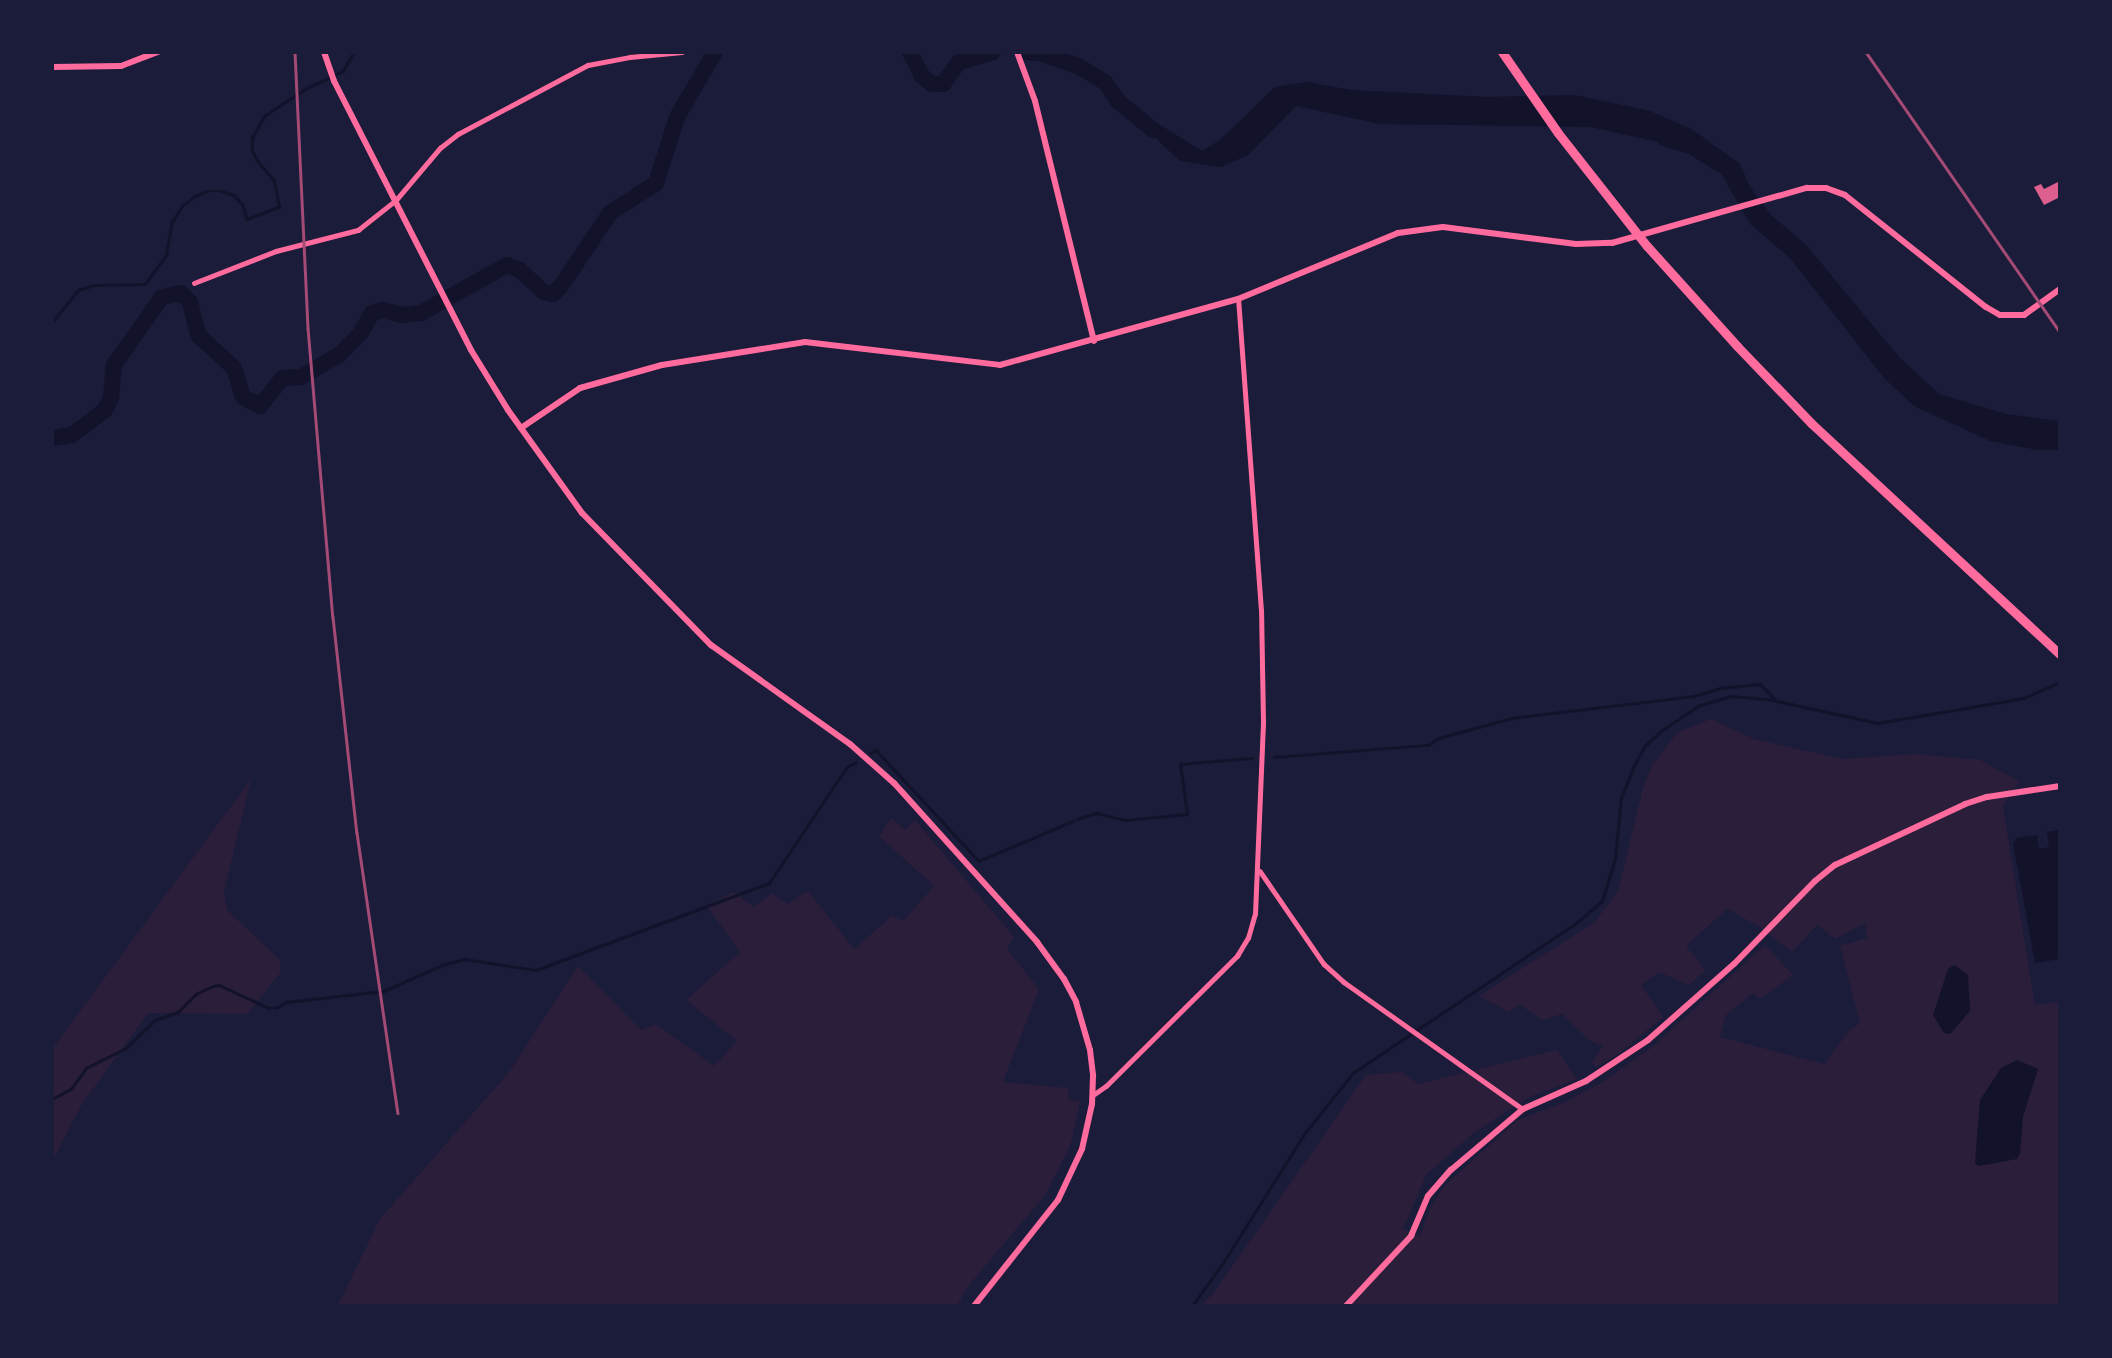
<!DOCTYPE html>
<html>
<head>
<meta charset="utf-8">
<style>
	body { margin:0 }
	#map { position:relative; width:2112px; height:1358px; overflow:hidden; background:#1b1b3a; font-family:Lato,sans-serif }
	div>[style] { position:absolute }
	.green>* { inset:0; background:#2a1e3b }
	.water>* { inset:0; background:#12122b }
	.stream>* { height:2.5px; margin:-1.25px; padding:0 1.25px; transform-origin:1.25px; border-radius:1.25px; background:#12122b }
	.river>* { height:16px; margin:-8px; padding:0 8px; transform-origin:8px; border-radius:8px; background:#12122b }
	.building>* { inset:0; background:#dd5f8e }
	.minor>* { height:4.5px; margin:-2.25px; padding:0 2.25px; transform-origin:2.25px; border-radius:2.25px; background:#ff6b9d }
	.tertiary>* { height:6px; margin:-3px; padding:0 3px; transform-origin:3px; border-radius:3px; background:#ff6b9d }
	.motorway>* { height:9px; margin:-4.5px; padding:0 4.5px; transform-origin:4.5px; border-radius:4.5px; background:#ff6b9d }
	.rail>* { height:2.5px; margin:-1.25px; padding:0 1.25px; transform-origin:1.25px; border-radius:1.25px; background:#a44b75 }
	span { translate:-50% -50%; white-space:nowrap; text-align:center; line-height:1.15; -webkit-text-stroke:7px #1b1b3a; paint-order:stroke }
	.frame { position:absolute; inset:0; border:54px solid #1b1b3a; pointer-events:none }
</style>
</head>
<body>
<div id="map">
	<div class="green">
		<div style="clip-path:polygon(1711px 719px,1754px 739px,1842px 759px,1916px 754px,1980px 760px,2019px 781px,2003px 807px,2035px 1005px,2059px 1002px,2059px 1305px,1200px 1306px,1213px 1294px,1366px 1075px,1401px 1072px,1418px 1084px,1557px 1050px,1577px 1079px,1529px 1097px,1476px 1131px,1426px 1175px,1403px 1229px,1420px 1236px,1431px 1207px,1444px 1186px,1518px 1120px,1565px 1102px,1601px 1083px,1652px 1047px,1765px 945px,1793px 975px,1760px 999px,1753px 993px,1726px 1015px,1720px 1037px,1824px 1064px,1849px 1031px,1860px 1023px,1840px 946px,1867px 938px,1865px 923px,1835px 939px,1817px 925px,1792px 952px,1760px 927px,1727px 909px,1686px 946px,1706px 971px,1688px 985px,1659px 972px,1641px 985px,1663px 1017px,1620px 1053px,1596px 1067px,1592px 1063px,1603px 1046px,1590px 1041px,1562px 1014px,1542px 1020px,1520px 1005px,1509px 1012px,1479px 996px,1595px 922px,1618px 891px,1643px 788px,1652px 765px,1678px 732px)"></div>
		<div style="clip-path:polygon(251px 779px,224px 892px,227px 910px,280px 960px,281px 972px,247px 1014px,148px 1013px,82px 1104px,53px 1160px,53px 1048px)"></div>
		<div style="clip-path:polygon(891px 818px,905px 830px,915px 820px,1014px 937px,1007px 949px,1039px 989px,1003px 1082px,1068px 1088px,1069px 1100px,1080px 1101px,1070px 1147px,1045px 1195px,970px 1284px,957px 1305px,338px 1305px,380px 1219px,510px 1071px,578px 966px,641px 1030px,656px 1024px,714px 1066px,737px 1041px,686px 1000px,740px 952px,707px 906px,733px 892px,754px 907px,772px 893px,787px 904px,808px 891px,854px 949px,892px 916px,903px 921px,934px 886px,879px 836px)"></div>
	</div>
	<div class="water">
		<div style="clip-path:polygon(1307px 82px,1351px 90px,1390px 92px,1487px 97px,1575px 95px,1650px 111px,1693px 130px,1740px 164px,1750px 187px,1771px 215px,1807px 246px,1899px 357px,1939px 394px,2006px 414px,2059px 421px,2059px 450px,2038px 450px,1990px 441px,1914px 406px,1884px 378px,1790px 258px,1750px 224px,1722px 175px,1689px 154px,1660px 145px,1658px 142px,1591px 127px,1380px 124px,1296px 106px,1248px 155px,1221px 167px,1180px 161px,1133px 117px,1144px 115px,1202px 151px,1220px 140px,1275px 87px)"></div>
		<div style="clip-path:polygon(2058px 830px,2059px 959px,2035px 963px,2013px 843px,2017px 838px,2037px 835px,2039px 849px,2049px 847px,2047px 832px)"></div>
		<div style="clip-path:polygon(1954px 965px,1968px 975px,1970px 1011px,1950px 1034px,1944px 1033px,1933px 1015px,1948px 969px)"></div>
		<div style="clip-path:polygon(2017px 1060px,2038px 1069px,2023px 1117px,2020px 1153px,2017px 1159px,1979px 1166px,1975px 1163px,1980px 1100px,2001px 1068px)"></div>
	</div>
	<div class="stream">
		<div style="left:52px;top:322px;width:41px;rotate:-50.9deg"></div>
		<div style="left:78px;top:290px;width:17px;rotate:-17deg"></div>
		<div style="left:94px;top:285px;width:51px;rotate:-1.1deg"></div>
		<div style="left:145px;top:284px;width:36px;rotate:-54deg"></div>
		<div style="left:166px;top:255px;width:34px;rotate:-80deg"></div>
		<div style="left:172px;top:222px;width:19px;rotate:-58deg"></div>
		<div style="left:182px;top:206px;width:14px;rotate:-39deg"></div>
		<div style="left:193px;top:197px;width:15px;rotate:-23deg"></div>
		<div style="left:207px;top:191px;width:14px"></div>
		<div style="left:221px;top:191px;width:14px;rotate:17deg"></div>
		<div style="left:234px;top:195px;width:13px;rotate:48deg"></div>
		<div style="left:243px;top:205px;width:15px;rotate:74deg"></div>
		<div style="left:247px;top:219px;width:34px;rotate:-21deg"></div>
		<div style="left:279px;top:207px;width:26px;rotate:-101deg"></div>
		<div style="left:274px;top:181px;width:25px;rotate:-130deg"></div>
		<div style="left:258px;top:162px;width:13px;rotate:-119deg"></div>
		<div style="left:252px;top:151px;width:13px;rotate:-90deg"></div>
		<div style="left:252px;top:138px;width:25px;rotate:-61deg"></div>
		<div style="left:264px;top:116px;width:51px;rotate:-33.1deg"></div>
		<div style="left:307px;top:88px;width:38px;rotate:-25deg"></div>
		<div style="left:342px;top:72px;width:23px;rotate:-59deg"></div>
		<div style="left:870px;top:753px;width:7px;rotate:-27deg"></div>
		<div style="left:876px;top:750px;width:151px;rotate:47.1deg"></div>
		<div style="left:979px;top:861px;width:102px;rotate:-23.1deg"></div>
		<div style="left:1274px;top:757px;width:154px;rotate:-4.5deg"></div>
		<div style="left:1428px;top:745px;width:13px;rotate:-32deg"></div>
		<div style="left:1439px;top:738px;width:76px;rotate:-15.3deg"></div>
		<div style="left:1512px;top:718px;width:183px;rotate:-6.9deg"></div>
		<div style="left:1694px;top:696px;width:27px;rotate:-17deg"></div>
		<div style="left:1720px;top:688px;width:40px;rotate:-5.7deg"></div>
		<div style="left:1760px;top:684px;width:21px;rotate:45deg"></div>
		<div style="left:1077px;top:819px;width:21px;rotate:-17deg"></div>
		<div style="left:1097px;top:813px;width:30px;rotate:14deg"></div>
		<div style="left:1126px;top:820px;width:61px;rotate:-5.6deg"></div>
		<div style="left:1187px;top:814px;width:50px;rotate:-98deg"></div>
		<div style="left:1180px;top:764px;width:72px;rotate:-4.8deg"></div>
		<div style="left:52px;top:1099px;width:21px;rotate:-28deg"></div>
		<div style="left:71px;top:1089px;width:26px;rotate:-54deg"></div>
		<div style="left:86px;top:1068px;width:45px;rotate:-26.6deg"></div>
		<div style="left:126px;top:1048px;width:40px;rotate:-44deg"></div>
		<div style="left:155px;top:1020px;width:24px;rotate:-19deg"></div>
		<div style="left:178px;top:1012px;width:25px;rotate:-45deg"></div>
		<div style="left:196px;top:994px;width:19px;rotate:-25deg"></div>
		<div style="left:213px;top:986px;width:6px;rotate:-9deg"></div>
		<div style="left:219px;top:985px;width:55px;rotate:24.7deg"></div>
		<div style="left:269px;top:1008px;width:7px"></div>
		<div style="left:276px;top:1008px;width:13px;rotate:-29deg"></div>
		<div style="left:287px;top:1002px;width:98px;rotate:-6.5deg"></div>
		<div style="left:384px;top:991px;width:64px;rotate:-24.1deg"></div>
		<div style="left:442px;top:965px;width:23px;rotate:-15deg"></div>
		<div style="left:464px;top:959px;width:73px;rotate:8.7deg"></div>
		<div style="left:536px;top:970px;width:249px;rotate:-20.5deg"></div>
		<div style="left:769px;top:883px;width:140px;rotate:-56.1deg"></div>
		<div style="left:847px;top:767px;width:10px;rotate:-29deg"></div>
		<div style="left:1192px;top:1306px;width:53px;rotate:-54.2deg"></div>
		<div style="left:1223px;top:1263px;width:154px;rotate:-57.8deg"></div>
		<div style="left:1305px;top:1133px;width:77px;rotate:-51.3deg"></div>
		<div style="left:1353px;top:1073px;width:269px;rotate:-33.9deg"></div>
		<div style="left:1576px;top:923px;width:34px;rotate:-40deg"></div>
		<div style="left:1602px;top:901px;width:44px;rotate:-72.8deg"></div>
		<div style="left:1615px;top:859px;width:61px;rotate:-84.4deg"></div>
		<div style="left:1621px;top:798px;width:37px;rotate:-68deg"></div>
		<div style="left:1635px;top:764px;width:19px;rotate:-62deg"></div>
		<div style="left:1644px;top:747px;width:23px;rotate:-43deg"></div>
		<div style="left:1661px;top:731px;width:45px;rotate:-34deg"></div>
		<div style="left:1698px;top:706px;width:34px;rotate:-17deg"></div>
		<div style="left:1731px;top:696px;width:37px;rotate:5deg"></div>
		<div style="left:1768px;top:699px;width:113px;rotate:12.3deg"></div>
		<div style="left:1878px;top:723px;width:148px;rotate:-9.7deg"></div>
		<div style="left:2024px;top:698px;width:39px;rotate:-24deg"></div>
	</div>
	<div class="river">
		<div style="left:910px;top:52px;width:27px;rotate:63deg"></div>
		<div style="left:922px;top:76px;width:13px;rotate:39deg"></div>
		<div style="left:932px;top:84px;width:11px"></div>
		<div style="left:943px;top:84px;width:27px;rotate:-54deg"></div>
		<div style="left:959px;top:62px;width:35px;rotate:-16deg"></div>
		<div style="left:1025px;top:52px;width:14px;rotate:4deg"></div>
		<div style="left:1039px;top:53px;width:41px;rotate:18.4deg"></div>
		<div style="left:1078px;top:66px;width:31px;rotate:31deg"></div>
		<div style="left:1105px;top:82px;width:23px;rotate:56deg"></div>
		<div style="left:1118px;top:101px;width:45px;rotate:39.6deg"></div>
		<div style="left:52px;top:438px;width:20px;rotate:-9deg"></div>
		<div style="left:72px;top:435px;width:41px;rotate:-37.1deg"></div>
		<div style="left:105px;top:410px;width:13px;rotate:-63deg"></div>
		<div style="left:111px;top:398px;width:33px;rotate:-85deg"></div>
		<div style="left:114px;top:365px;width:83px;rotate:-54.8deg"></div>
		<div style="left:162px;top:297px;width:19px;rotate:-12deg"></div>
		<div style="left:181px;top:293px;width:13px;rotate:45deg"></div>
		<div style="left:190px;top:302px;width:34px;rotate:76deg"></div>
		<div style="left:198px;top:335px;width:49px;rotate:42.5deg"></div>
		<div style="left:234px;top:368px;width:30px;rotate:73deg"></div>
		<div style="left:243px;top:397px;width:19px;rotate:28deg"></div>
		<div style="left:260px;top:406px;width:36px;rotate:-51deg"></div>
		<div style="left:283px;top:378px;width:18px;rotate:-3deg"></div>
		<div style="left:301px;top:377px;width:44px;rotate:-30.1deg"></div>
		<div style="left:339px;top:355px;width:30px;rotate:-45deg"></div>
		<div style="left:360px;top:334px;width:24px;rotate:-60deg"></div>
		<div style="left:372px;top:313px;width:11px;rotate:-15deg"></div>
		<div style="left:383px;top:310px;width:20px;rotate:15deg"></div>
		<div style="left:402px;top:315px;width:19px;rotate:-6deg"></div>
		<div style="left:421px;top:313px;width:98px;rotate:-29.2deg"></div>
		<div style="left:507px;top:265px;width:14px;rotate:21deg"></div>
		<div style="left:520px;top:270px;width:33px;rotate:43deg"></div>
		<div style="left:544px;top:292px;width:9px;rotate:13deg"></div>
		<div style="left:553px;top:294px;width:11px;rotate:-45deg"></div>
		<div style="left:561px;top:286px;width:88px;rotate:-56.1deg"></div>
		<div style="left:610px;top:213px;width:55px;rotate:-33.1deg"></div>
		<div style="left:656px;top:183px;width:69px;rotate:-72.3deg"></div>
		<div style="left:677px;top:117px;width:75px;rotate:-59.7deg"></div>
	</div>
	<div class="building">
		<div style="clip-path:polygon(2060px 181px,2060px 197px,2044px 205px,2034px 187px,2041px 184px,2044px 189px)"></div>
	</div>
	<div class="minor">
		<div style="left:194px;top:283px;width:88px;rotate:-21.3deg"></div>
		<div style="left:276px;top:251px;width:85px;rotate:-14.4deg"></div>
		<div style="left:358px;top:230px;width:48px;rotate:-38.3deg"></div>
		<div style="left:396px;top:200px;width:68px;rotate:-49.8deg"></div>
		<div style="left:440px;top:148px;width:23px;rotate:-38deg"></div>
		<div style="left:458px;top:134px;width:147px;rotate:-28deg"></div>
		<div style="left:588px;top:65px;width:43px;rotate:-10.8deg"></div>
		<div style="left:630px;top:57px;width:52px;rotate:-5.5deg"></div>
		<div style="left:1260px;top:871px;width:113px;rotate:55.5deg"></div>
		<div style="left:1324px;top:964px;width:27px;rotate:42deg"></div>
		<div style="left:1344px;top:982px;width:219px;rotate:35.4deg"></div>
		<div style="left:1093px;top:1095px;width:16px;rotate:-35deg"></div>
		<div style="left:1106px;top:1086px;width:185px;rotate:-44.8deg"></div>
		<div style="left:1237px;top:956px;width:21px;rotate:-59deg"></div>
		<div style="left:1248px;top:938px;width:25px;rotate:-74deg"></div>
		<div style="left:1255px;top:914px;width:192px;rotate:-87.6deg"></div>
		<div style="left:1263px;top:722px;width:111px;rotate:-91deg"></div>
		<div style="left:1261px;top:611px;width:313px;rotate:-94.2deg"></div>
	</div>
	<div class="tertiary">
		<div style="left:324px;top:52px;width:31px;rotate:71deg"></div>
		<div style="left:334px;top:81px;width:302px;rotate:63deg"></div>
		<div style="left:471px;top:350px;width:70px;rotate:58.3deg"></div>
		<div style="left:508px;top:410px;width:127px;rotate:54.3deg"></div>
		<div style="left:582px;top:513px;width:185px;rotate:45.7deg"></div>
		<div style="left:711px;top:645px;width:171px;rotate:35.5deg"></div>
		<div style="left:850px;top:744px;width:59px;rotate:41.6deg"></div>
		<div style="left:894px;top:783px;width:214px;rotate:48deg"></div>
		<div style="left:1037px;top:942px;width:46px;rotate:53.9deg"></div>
		<div style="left:1064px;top:979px;width:26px;rotate:62deg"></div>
		<div style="left:1076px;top:1002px;width:50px;rotate:73.7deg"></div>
		<div style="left:1090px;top:1050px;width:26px;rotate:83deg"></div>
		<div style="left:1093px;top:1076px;width:28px;rotate:92deg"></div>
		<div style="left:1092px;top:1104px;width:46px;rotate:102.5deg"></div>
		<div style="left:1082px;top:1149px;width:56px;rotate:115.2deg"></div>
		<div style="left:1058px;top:1200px;width:135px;rotate:128.4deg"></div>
		<div style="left:1017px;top:52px;width:52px;rotate:69.8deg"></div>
		<div style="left:1035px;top:101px;width:247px;rotate:76.2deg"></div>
		<div style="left:52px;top:67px;width:69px;rotate:-0.8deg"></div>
		<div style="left:121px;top:66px;width:40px;rotate:-21deg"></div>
		<div style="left:521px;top:428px;width:71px;rotate:-34.1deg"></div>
		<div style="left:580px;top:388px;width:85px;rotate:-15.7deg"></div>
		<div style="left:662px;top:365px;width:145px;rotate:-9.1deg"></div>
		<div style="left:805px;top:342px;width:196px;rotate:6.7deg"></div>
		<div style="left:1000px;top:365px;width:247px;rotate:-15.5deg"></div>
		<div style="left:1238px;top:299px;width:173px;rotate:-22.4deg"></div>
		<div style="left:1398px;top:233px;width:45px;rotate:-7.6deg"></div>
		<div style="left:1443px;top:227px;width:134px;rotate:7.3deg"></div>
		<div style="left:1576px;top:244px;width:36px;rotate:-2deg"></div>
		<div style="left:1612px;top:243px;width:203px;rotate:-15.8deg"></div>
		<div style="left:1807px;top:188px;width:19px"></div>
		<div style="left:1826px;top:188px;width:20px;rotate:20deg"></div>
		<div style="left:1845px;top:195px;width:180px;rotate:38.5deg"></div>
		<div style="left:1986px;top:307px;width:16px;rotate:30deg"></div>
		<div style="left:2000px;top:315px;width:24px"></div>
		<div style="left:2024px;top:315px;width:44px;rotate:-35.8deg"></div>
		<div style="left:1346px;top:1306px;width:96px;rotate:-47.1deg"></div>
		<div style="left:1411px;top:1236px;width:43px;rotate:-67deg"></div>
		<div style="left:1428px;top:1196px;width:35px;rotate:-49deg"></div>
		<div style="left:1451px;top:1170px;width:94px;rotate:-40.3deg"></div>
		<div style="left:1523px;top:1109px;width:69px;rotate:-24deg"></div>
		<div style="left:1586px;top:1081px;width:74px;rotate:-33.5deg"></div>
		<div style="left:1648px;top:1040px;width:115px;rotate:-41.5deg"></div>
		<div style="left:1734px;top:964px;width:116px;rotate:-45.7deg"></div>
		<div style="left:1815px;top:881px;width:26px;rotate:-39deg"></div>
		<div style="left:1835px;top:865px;width:144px;rotate:-25.1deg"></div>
		<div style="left:1965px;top:804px;width:23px;rotate:-18deg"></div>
		<div style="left:1987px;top:797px;width:74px;rotate:-8.6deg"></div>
	</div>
	<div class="motorway">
		<div style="left:1502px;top:52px;width:98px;rotate:55.3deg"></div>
		<div style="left:1558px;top:133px;width:144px;rotate:51.8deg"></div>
		<div style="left:1647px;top:246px;width:135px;rotate:48deg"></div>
		<div style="left:1737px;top:346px;width:107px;rotate:46.1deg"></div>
		<div style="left:1811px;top:423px;width:340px;rotate:42.9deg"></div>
	</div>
	<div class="rail">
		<div style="left:295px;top:52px;width:276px;rotate:87.3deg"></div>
		<div style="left:308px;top:328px;width:290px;rotate:85.1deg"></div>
		<div style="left:333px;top:617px;width:217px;rotate:83.7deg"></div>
		<div style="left:357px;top:833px;width:283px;rotate:81.7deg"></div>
		<div style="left:1866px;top:52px;width:341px;rotate:55.3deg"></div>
	</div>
	<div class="frame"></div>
</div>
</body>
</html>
